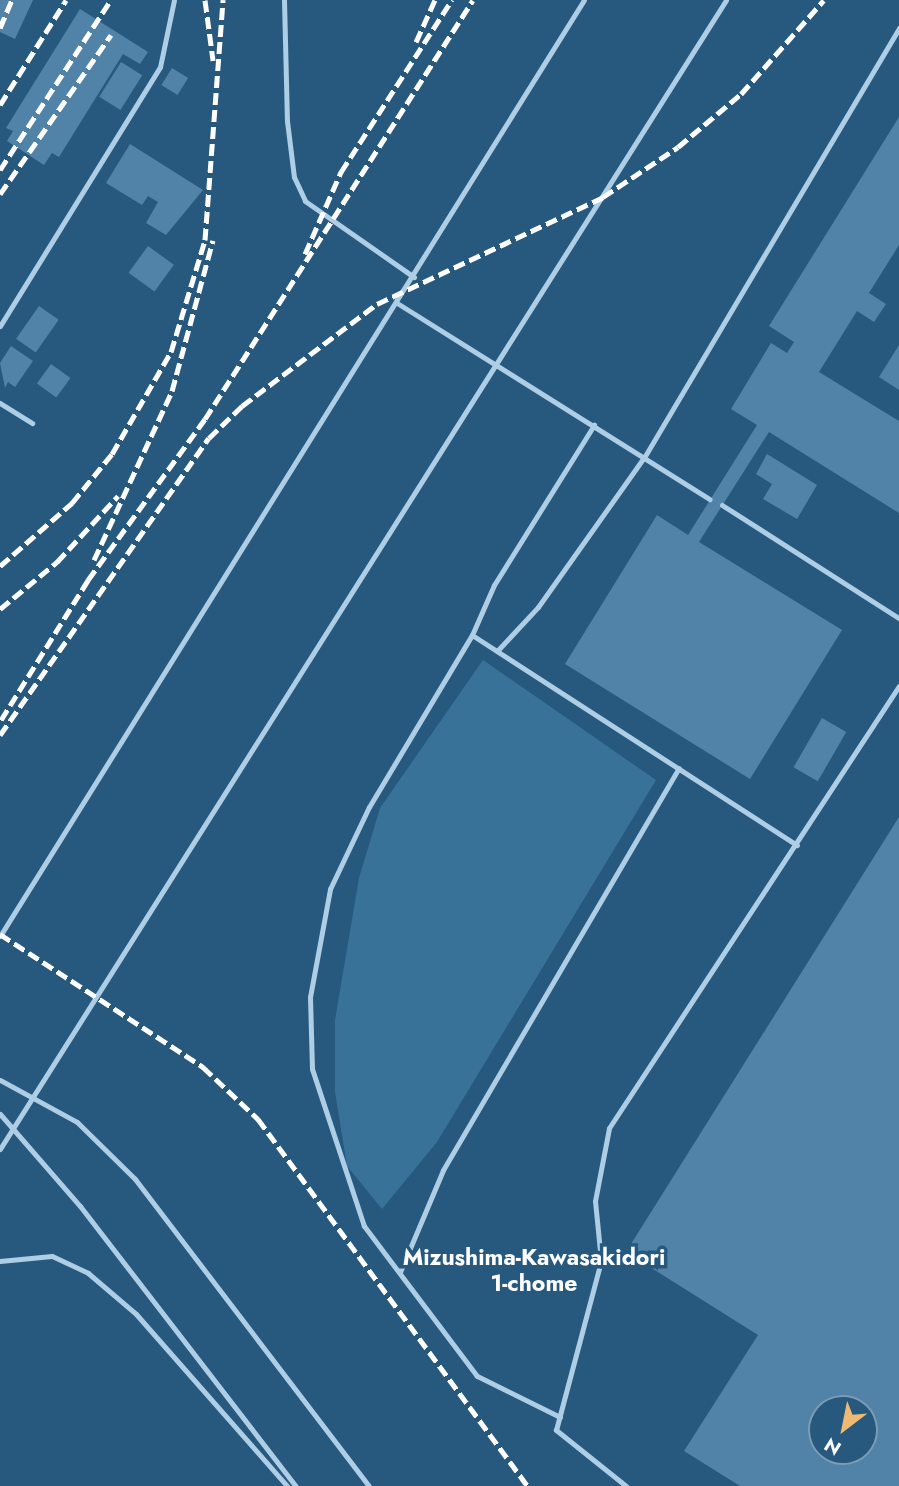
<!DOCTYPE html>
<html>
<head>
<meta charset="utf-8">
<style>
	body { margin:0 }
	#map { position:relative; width:899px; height:1486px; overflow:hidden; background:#27597e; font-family:Jost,sans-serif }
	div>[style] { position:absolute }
	.green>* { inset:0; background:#387299 }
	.building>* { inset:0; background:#5083a7; transform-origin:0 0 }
	.lane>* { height:5px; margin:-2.5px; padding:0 2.5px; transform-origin:2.5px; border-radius:2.5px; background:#adcee5 }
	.rail>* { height:5px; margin-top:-2.5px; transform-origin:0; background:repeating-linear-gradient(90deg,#fff 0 12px,transparent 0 17px) }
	span { translate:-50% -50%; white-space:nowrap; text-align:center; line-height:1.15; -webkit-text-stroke:7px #27597e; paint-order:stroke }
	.neighbourhood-label { font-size:23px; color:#fff; font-weight:700 }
	.north { position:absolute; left:808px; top:1395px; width:70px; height:70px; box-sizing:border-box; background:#27597e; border:2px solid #7d9bb2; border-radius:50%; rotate:212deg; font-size:19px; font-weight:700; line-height:28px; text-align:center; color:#fff }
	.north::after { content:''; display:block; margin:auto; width:24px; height:32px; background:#edb973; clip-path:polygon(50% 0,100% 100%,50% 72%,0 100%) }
</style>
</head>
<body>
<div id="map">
	<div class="green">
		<div style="clip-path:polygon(483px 660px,656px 780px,437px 1142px,382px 1209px,347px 1166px,335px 1092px,335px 1020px,359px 878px,380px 808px)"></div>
	</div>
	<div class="building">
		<div style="clip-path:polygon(0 0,33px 0,15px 39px,0 32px)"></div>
		<div style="clip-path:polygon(80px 9px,148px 52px,140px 64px,123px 54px,59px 157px,52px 153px,44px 165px,7px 141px,13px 131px,6px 128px)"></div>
		<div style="left:121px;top:62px;width:25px;height:41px;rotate:32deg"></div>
		<div style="left:172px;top:68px;width:19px;height:20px;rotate:32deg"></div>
		<div style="clip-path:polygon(899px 117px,899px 245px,869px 293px,886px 304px,874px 322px,857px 311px,819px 372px,899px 421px,899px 513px,769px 432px,699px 542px,842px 630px,750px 779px,565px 664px,657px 515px,688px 535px,757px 425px,731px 409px,771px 343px,787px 353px,794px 342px,769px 326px)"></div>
		<div style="clip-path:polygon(130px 144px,203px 190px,166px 235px,146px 223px,158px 202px,148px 196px,142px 205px,106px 183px)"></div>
		<div style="left:148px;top:246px;width:32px;height:33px;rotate:36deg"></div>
		<div style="left:39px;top:306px;width:24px;height:40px;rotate:35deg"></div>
		<div style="clip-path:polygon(899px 345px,899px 390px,879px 377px)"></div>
		<div style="clip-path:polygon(11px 346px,33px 361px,15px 387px,8px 382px,5px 388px,0 363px)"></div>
		<div style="left:51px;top:364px;width:24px;height:24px;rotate:36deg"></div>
		<div style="clip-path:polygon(767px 454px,817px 485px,797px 519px,763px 499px,772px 484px,756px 474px)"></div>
		<div style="left:822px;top:718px;width:28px;height:57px;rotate:30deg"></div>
		<div style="clip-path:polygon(evenodd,899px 817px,899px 1486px,740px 1486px,684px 1451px,758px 1335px,626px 1252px,899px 817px,822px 1409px,864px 1409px,864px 1451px,822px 1451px,822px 1409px)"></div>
	</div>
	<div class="lane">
		<div style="left:284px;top:0;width:121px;rotate:88.6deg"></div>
		<div style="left:287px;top:121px;width:56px;rotate:82.9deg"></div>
		<div style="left:294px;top:177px;width:26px;rotate:65deg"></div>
		<div style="left:305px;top:201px;width:133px;rotate:34.9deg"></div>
		<div style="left:397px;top:303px;width:369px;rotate:32.1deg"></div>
		<div style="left:0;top:326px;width:304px;rotate:-58.3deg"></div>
		<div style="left:160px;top:67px;width:68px;rotate:-78.2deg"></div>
		<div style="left:0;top:403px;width:38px;rotate:32deg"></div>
		<div style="left:722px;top:505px;width:210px;rotate:32.6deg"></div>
		<div style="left:472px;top:635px;width:387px;rotate:32.9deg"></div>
		<div style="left:497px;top:651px;width:60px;rotate:-47deg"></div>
		<div style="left:538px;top:607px;width:185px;rotate:-54.7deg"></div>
		<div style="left:645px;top:456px;width:498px;rotate:-59.3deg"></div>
		<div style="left:0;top:936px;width:1103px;rotate:-58.04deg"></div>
		<div style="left:0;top:1080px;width:88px;rotate:28.6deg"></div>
		<div style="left:77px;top:1122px;width:81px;rotate:44.5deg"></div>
		<div style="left:135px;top:1179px;width:386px;rotate:52.7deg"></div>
		<div style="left:0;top:1114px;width:122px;rotate:49deg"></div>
		<div style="left:80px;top:1206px;width:354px;rotate:52.4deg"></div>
		<div style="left:0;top:1149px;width:1359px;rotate:-57.71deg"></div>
		<div style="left:0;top:1261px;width:52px;rotate:-5.5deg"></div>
		<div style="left:52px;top:1256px;width:40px;rotate:25deg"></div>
		<div style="left:88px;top:1273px;width:63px;rotate:40.5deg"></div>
		<div style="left:136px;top:1314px;width:229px;rotate:48.7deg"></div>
		<div style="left:400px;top:1272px;width:111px;rotate:-67.1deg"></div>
		<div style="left:443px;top:1170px;width:466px;rotate:-59.6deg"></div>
		<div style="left:560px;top:1417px;width:93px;rotate:-153.7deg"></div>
		<div style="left:477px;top:1376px;width:188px;rotate:-127deg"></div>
		<div style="left:364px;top:1226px;width:165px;rotate:-108.3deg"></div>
		<div style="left:312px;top:1069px;width:72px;rotate:-91.6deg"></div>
		<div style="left:310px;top:997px;width:110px;rotate:-79.5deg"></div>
		<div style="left:330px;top:889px;width:91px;rotate:-64.6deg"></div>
		<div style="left:369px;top:807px;width:200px;rotate:-59.1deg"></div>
		<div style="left:472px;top:635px;width:55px;rotate:-66.3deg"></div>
		<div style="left:494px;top:585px;width:189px;rotate:-58deg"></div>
		<div style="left:626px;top:1486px;width:90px;rotate:-141.3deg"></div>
		<div style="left:556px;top:1430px;width:175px;rotate:-75.1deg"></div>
		<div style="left:601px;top:1261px;width:60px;rotate:-95.7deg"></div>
		<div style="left:595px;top:1201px;width:74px;rotate:-79.1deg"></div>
		<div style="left:609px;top:1128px;width:529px;rotate:-56.73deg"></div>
	</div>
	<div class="rail">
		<div style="left:205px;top:0;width:61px;rotate:82.4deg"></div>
		<div style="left:0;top:28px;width:30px;rotate:-67deg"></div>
		<div style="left:416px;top:42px;width:46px;rotate:-65.7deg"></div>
		<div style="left:0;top:105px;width:124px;rotate:-57.8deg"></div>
		<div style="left:0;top:170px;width:203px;rotate:-56.9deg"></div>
		<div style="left:0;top:194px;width:194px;rotate:-55.1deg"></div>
		<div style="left:305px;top:254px;width:90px;rotate:-66.3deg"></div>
		<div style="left:341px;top:172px;width:205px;rotate:-57.2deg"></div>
		<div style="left:94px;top:560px;width:186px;rotate:-65.2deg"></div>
		<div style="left:172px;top:391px;width:156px;rotate:-74.8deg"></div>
		<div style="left:0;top:566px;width:96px;rotate:-41.2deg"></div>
		<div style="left:72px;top:503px;width:63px;rotate:-50.8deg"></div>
		<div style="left:112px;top:454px;width:118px;rotate:-60deg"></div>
		<div style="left:171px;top:352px;width:117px;rotate:-73.1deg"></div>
		<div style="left:205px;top:240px;width:241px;rotate:-85.7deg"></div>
		<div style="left:0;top:609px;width:74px;rotate:-39.5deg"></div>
		<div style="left:57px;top:562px;width:90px;rotate:-47.3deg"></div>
		<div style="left:1px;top:720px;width:165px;rotate:-58.1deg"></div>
		<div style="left:88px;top:580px;width:199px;rotate:-54deg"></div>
		<div style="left:205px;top:419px;width:497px;rotate:-57.4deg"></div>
		<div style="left:0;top:735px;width:363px;rotate:-54.9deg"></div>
		<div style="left:209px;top:438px;width:46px;rotate:-44.1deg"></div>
		<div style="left:242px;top:406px;width:169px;rotate:-37.1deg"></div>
		<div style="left:377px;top:304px;width:250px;rotate:-25.3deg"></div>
		<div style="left:603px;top:197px;width:90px;rotate:-33.7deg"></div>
		<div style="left:678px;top:147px;width:82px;rotate:-40.1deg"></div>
		<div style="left:741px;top:94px;width:125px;rotate:-48.6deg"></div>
		<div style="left:0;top:934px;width:243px;rotate:33.2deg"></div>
		<div style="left:203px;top:1067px;width:76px;rotate:43.4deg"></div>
		<div style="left:258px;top:1119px;width:456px;rotate:53.7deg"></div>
	</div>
	<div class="neighbourhood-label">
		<span style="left:534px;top:1270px">Mizushima-Kawasakidori<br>1-chome</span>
	</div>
	<div class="north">N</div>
</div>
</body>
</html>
